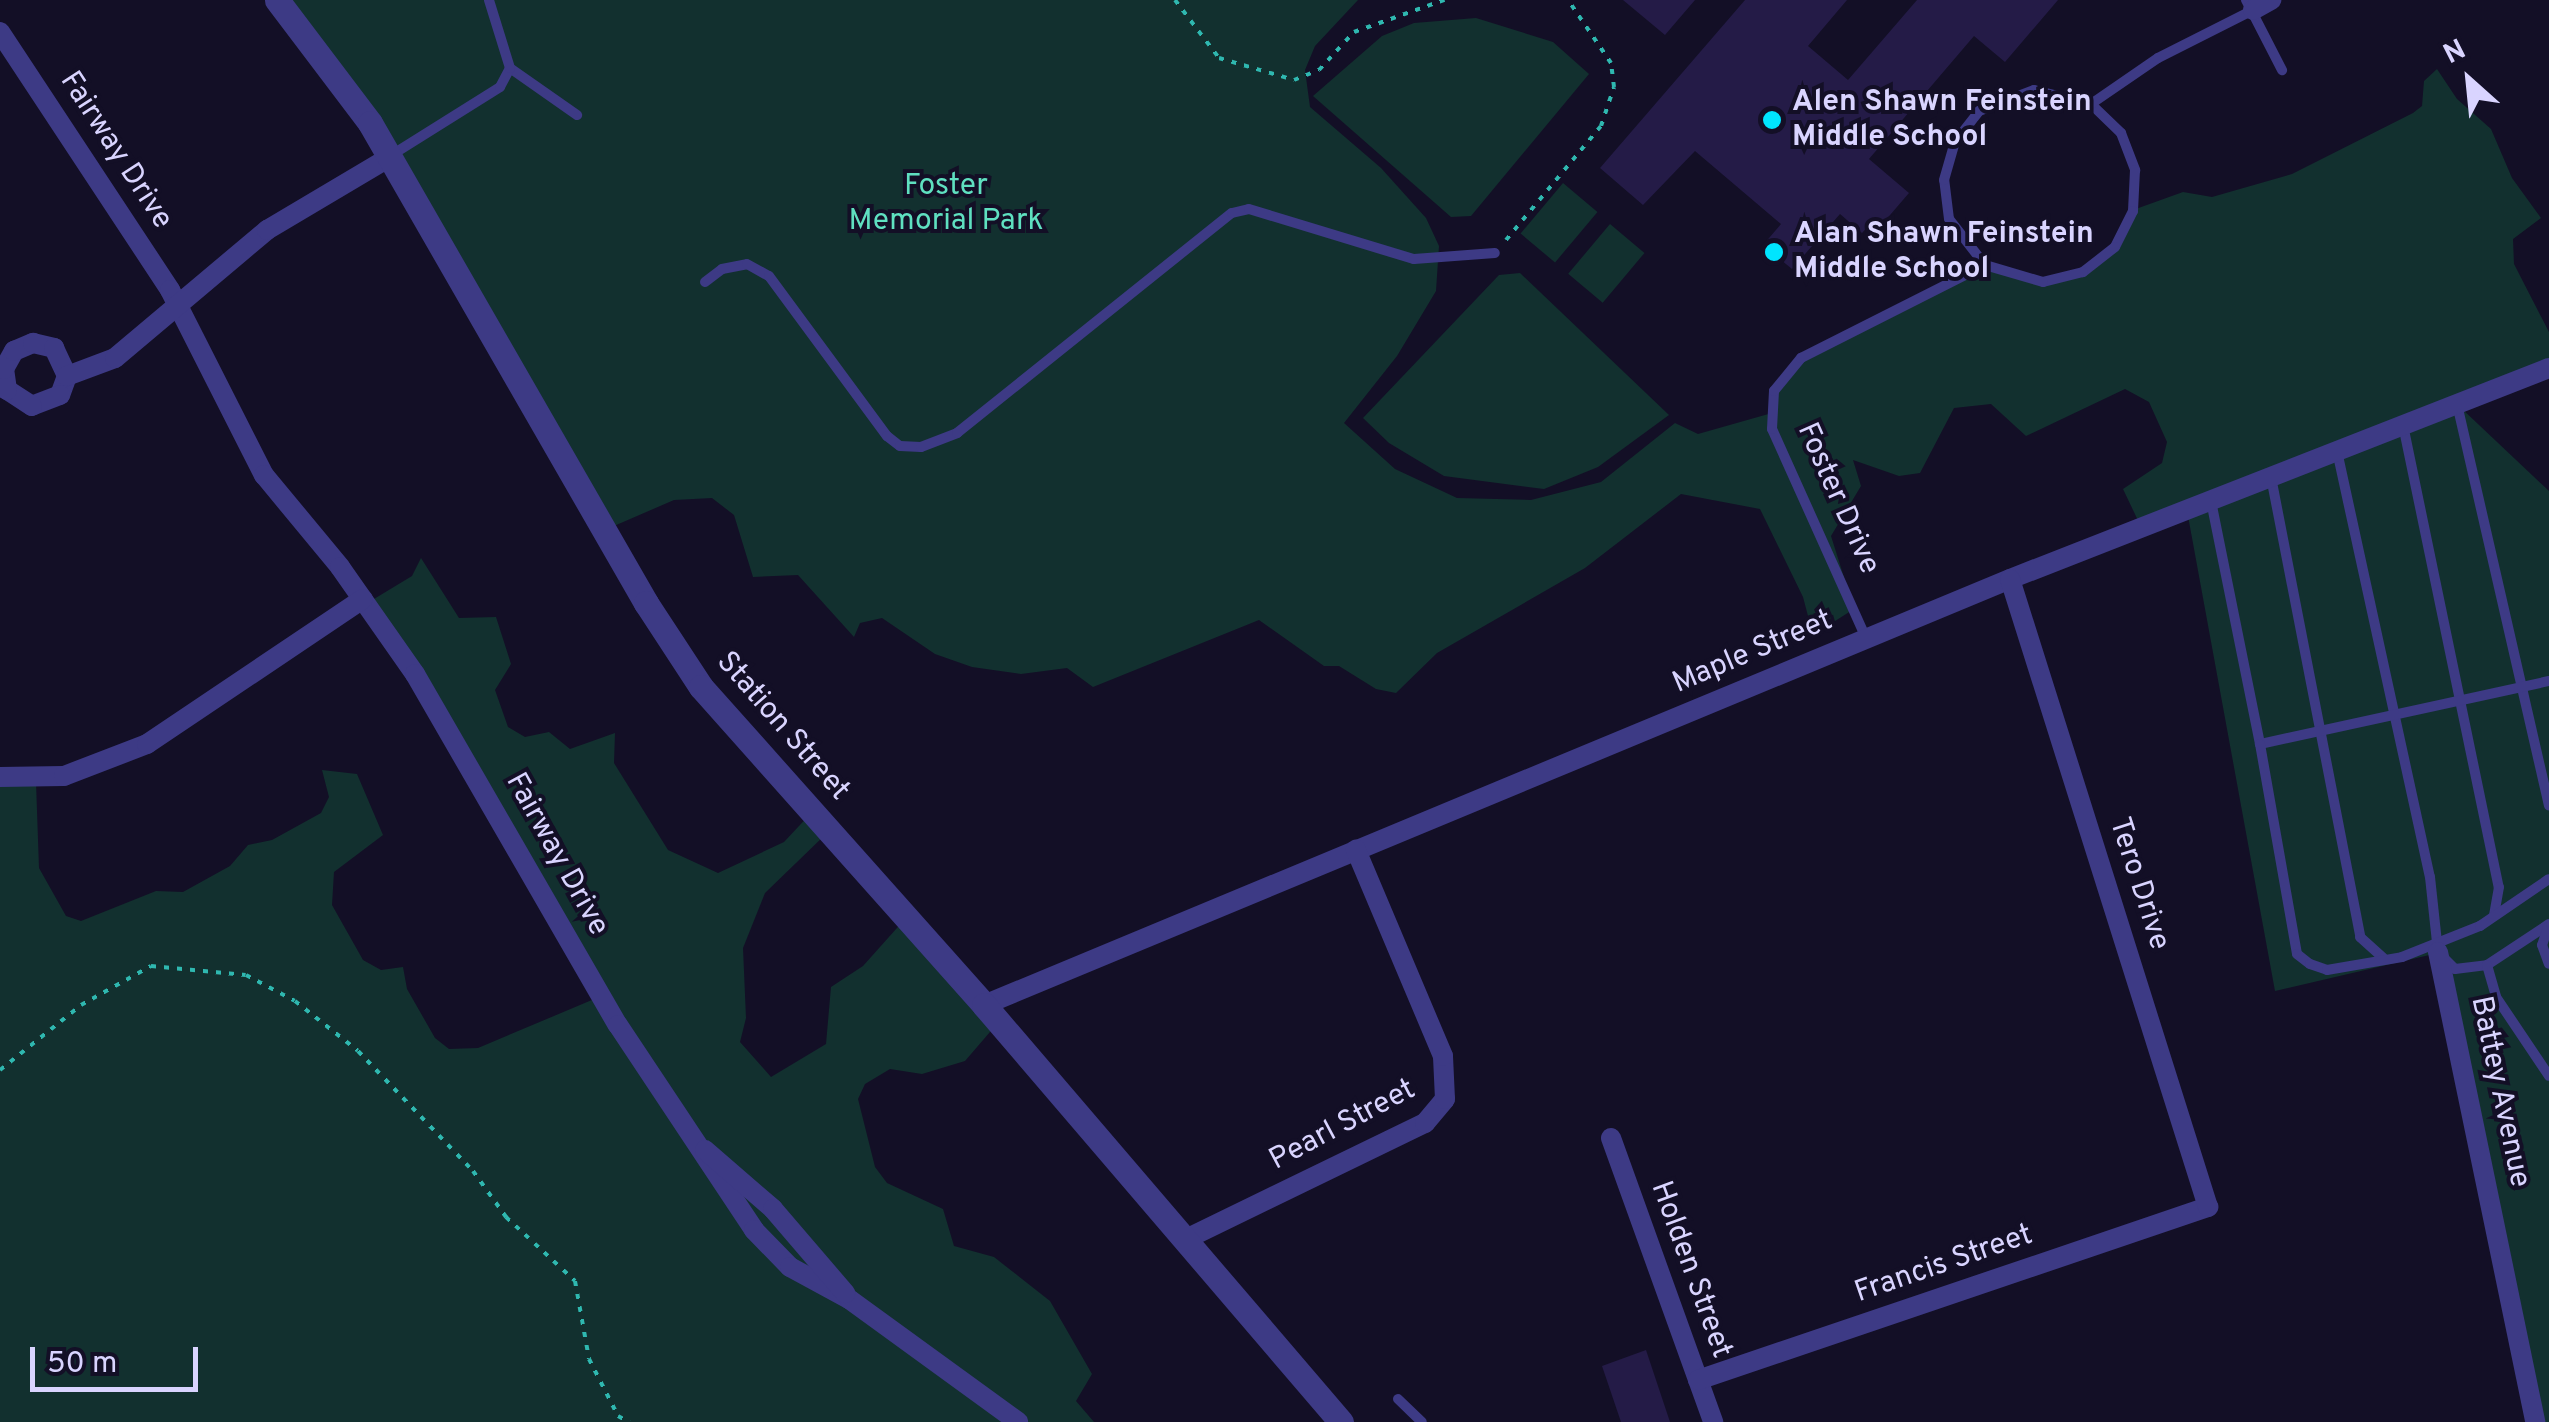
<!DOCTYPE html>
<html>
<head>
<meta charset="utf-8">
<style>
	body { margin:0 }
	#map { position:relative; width:2549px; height:1422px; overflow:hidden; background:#130f26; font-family:Overpass,sans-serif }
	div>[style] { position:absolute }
	.green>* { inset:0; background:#12302f; transform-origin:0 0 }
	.building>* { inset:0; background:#241b47 }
	.path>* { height:4px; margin-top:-2px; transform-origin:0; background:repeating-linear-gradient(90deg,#2fb8b0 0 5px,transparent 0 13px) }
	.service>* { height:10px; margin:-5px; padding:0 5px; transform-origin:5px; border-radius:5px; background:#3d3a85 }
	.minor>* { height:20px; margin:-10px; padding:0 10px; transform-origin:10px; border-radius:10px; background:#3d3a85 }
	.tertiary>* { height:25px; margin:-12.5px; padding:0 12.5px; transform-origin:12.5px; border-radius:12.5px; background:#3d3a85 }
	.dots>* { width:28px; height:28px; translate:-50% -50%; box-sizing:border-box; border:5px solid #130f26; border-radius:50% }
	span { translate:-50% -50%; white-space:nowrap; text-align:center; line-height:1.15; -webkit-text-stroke:8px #130f26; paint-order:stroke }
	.poi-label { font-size:30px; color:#d9d4ff; font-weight:700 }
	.left { translate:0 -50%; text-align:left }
	.street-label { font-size:30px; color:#d9d4ff }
	.park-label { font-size:30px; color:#5fe0c0 }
	.north { position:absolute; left:2419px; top:30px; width:100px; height:100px; -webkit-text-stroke:8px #130f26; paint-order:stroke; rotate:333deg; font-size:28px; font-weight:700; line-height:40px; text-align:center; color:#d9d4ff }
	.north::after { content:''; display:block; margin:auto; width:35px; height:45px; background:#d9d4ff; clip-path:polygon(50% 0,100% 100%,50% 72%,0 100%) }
	.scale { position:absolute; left:30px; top:1347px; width:168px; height:45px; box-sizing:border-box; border:5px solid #d9d4ff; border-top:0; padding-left:12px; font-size:30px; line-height:35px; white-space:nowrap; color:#d9d4ff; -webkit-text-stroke:8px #130f26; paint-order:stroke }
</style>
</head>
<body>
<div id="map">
	<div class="green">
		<div style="clip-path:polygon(279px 0,1358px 0,1315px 46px,1305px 70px,1310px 107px,1381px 168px,1426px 218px,1439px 246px,1436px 291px,1397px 356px,1344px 423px,1395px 469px,1457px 498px,1531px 500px,1601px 482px,1675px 423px,1698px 434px,1772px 413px,1776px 393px,1802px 360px,1986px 266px,2044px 283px,2105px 258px,2133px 210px,2183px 192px,2212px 197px,2292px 174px,2413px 113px,2422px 106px,2424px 81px,2437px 69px,2457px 99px,2491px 129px,2512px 178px,2541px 218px,2513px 239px,2514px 264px,2549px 332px,2549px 373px,2460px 407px,2549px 491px,2549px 1422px,2534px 1422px,2438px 953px,2275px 991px,2188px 516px,2143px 531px,2123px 489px,2162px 463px,2167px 442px,2149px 402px,2125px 389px,2026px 436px,1991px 404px,1954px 408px,1920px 473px,1899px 476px,1853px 460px,1861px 486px,1831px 536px,1854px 609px,1813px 635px,1803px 597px,1760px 509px,1681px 494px,1585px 568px,1437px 653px,1396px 693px,1376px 689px,1339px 666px,1324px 666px,1259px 620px,1093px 687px,1067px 668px,1021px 674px,972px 667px,935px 654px,882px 618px,860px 623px,854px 637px,798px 575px,753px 577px,734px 515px,712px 498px,674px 500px,607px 529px,398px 167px)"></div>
		<div style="clip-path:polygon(1476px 18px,1553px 42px,1589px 74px,1471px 216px,1451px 217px,1313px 96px,1382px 36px,1414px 23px)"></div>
		<div style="left:1563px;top:183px;width:45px;height:66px;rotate:40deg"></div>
		<div style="left:1610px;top:224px;width:45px;height:65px;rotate:40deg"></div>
		<div style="clip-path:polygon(1520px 273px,1669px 415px,1598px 467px,1544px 489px,1444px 476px,1389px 443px,1363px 418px,1499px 275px)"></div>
		<div style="clip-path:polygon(421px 558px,459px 618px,496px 617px,511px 664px,495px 690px,508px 727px,525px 737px,549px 732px,570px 749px,615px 733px,614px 763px,668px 850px,718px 873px,784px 842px,814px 810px,827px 833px,765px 893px,743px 948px,746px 1018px,740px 1042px,771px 1077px,826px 1044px,831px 987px,863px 966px,905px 919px,996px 1025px,965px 1061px,922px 1074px,890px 1069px,865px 1084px,858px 1099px,875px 1167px,887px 1183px,943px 1209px,954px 1246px,994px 1257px,1050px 1301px,1092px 1374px,1076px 1401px,1094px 1422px,0 1422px,0 775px,36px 782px,39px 868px,66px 916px,81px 921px,156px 891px,183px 892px,230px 866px,248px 845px,272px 840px,321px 813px,329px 797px,322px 770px,357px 774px,383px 835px,334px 872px,332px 905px,363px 960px,381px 970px,403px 967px,407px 989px,435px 1038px,449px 1049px,478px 1048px,599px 997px,369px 602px,412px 576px)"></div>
	</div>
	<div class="building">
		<div style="clip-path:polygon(1623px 0,1695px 0,1665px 35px)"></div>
		<div style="clip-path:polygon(1745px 0,1847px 0,1808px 46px,1848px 80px,1917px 0,2058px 0,2005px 62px,1974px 36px,1869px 159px,1909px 193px,1878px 229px,1871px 223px,1862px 233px,1840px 214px,1792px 269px,1763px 245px,1781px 224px,1695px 151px,1643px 205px,1600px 168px)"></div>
		<div style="clip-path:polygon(1646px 1350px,1670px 1422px,1621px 1422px,1602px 1366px)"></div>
	</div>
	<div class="path">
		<div style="left:1175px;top:0;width:73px;rotate:52.8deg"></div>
		<div style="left:1219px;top:58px;width:78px;rotate:16.3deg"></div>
		<div style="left:1294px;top:80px;width:27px;rotate:-22deg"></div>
		<div style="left:1319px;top:70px;width:52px;rotate:-47.4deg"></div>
		<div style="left:1354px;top:32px;width:96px;rotate:-19.6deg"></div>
		<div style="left:1506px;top:240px;width:148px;rotate:-50.2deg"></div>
		<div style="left:1601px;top:126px;width:41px;rotate:-71.6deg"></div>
		<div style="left:1614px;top:87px;width:24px;rotate:-97deg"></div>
		<div style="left:1611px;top:63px;width:76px;rotate:-124.3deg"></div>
		<div style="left:0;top:1070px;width:104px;rotate:-38.7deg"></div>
		<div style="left:81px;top:1005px;width:80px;rotate:-29.1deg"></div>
		<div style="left:151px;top:966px;width:95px;rotate:5.4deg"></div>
		<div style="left:246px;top:975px;width:55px;rotate:28deg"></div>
		<div style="left:295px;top:1001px;width:80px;rotate:38.4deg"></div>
		<div style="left:358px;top:1051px;width:166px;rotate:46.2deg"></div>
		<div style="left:473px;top:1171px;width:57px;rotate:54.3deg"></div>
		<div style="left:506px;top:1217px;width:94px;rotate:42.8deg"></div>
		<div style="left:575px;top:1281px;width:79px;rotate:79.8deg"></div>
		<div style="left:589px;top:1359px;width:64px;rotate:63deg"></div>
		<div style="left:618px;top:1416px;width:13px;rotate:29deg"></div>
	</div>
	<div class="service">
		<div style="left:2246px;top:0;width:79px;rotate:62.8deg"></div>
		<div style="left:510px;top:68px;width:82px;rotate:35deg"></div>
		<div style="left:2091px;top:104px;width:42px;rotate:44deg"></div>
		<div style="left:2121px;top:133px;width:40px;rotate:69deg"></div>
		<div style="left:2135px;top:170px;width:41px;rotate:92.8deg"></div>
		<div style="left:2133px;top:211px;width:40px;rotate:116.6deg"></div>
		<div style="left:2115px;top:247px;width:41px;rotate:142deg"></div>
		<div style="left:2083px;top:272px;width:41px;rotate:166deg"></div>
		<div style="left:2043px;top:282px;width:60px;rotate:-163.7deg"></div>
		<div style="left:1985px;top:265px;width:58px;rotate:-128deg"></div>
		<div style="left:1949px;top:219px;width:39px;rotate:-97deg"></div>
		<div style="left:1944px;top:180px;width:40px;rotate:-74deg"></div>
		<div style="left:1955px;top:142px;width:39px;rotate:-52deg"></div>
		<div style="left:1979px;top:111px;width:59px;rotate:-20.9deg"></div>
		<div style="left:2034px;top:90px;width:59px;rotate:13.8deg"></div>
		<div style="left:2091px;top:104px;width:81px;rotate:-34.5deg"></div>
		<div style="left:2158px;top:58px;width:106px;rotate:-26.8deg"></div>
		<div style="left:390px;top:156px;width:130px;rotate:-32.1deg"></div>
		<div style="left:500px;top:87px;width:21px;rotate:-62deg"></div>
		<div style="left:510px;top:68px;width:71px;rotate:-107.2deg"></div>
		<div style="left:705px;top:282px;width:21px;rotate:-37deg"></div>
		<div style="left:722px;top:269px;width:25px;rotate:-11deg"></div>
		<div style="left:747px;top:264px;width:25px;rotate:29deg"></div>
		<div style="left:769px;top:276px;width:199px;rotate:53.6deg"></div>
		<div style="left:887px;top:436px;width:16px;rotate:38deg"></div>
		<div style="left:900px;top:446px;width:21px;rotate:3deg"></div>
		<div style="left:921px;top:447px;width:39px;rotate:-21deg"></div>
		<div style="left:957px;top:433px;width:352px;rotate:-38.7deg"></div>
		<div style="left:1232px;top:213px;width:17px;rotate:-13deg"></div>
		<div style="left:1249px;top:209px;width:172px;rotate:16.9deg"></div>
		<div style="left:1414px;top:259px;width:81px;rotate:-4.2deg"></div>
		<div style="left:2457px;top:404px;width:412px;rotate:77.1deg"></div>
		<div style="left:2403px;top:425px;width:472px;rotate:78.3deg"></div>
		<div style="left:2499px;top:887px;width:29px;rotate:100deg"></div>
		<div style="left:2337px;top:451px;width:436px;rotate:77.7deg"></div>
		<div style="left:2430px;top:877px;width:75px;rotate:83.9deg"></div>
		<div style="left:2438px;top:952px;width:24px;rotate:45deg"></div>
		<div style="left:2455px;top:969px;width:32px;rotate:-7deg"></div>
		<div style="left:2271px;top:477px;width:469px;rotate:79deg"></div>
		<div style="left:2360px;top:937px;width:31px;rotate:42deg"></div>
		<div style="left:2211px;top:501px;width:248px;rotate:78.6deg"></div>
		<div style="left:1866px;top:638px;width:229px;rotate:-114.2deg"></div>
		<div style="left:1772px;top:429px;width:38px;rotate:-87deg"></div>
		<div style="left:1774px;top:391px;width:43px;rotate:-50.7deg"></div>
		<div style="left:1801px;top:358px;width:206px;rotate:-26.8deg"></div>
		<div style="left:2549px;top:681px;width:296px;rotate:167.7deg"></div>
		<div style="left:2260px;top:744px;width:213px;rotate:80deg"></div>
		<div style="left:2297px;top:954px;width:16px;rotate:38deg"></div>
		<div style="left:2310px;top:964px;width:18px;rotate:19deg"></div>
		<div style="left:2327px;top:970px;width:76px;rotate:-9.8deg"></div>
		<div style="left:2402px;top:957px;width:84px;rotate:-21.7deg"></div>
		<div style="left:2480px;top:926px;width:83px;rotate:-34.3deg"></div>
		<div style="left:2549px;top:924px;width:74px;rotate:146.5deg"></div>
		<div style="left:2487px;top:965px;width:33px;rotate:74deg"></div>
		<div style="left:2496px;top:997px;width:95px;rotate:56.1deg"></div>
		<div style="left:2548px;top:927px;width:19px;rotate:108deg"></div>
		<div style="left:2542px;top:945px;width:20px;rotate:70deg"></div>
		<div style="left:1398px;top:1399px;width:33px;rotate:44deg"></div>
	</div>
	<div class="minor">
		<div style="left:2253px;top:10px;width:21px;rotate:-29deg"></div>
		<div style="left:0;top:32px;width:309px;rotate:56.6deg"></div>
		<div style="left:170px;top:290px;width:208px;rotate:63.1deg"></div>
		<div style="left:264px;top:475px;width:119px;rotate:50.4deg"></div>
		<div style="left:340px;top:567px;width:131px;rotate:55deg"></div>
		<div style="left:415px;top:674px;width:405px;rotate:60deg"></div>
		<div style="left:618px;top:1025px;width:246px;rotate:56.4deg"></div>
		<div style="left:754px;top:1230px;width:52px;rotate:45.8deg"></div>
		<div style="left:790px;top:1267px;width:67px;rotate:28.5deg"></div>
		<div style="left:849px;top:1299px;width:209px;rotate:36deg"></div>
		<div style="left:67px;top:376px;width:20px;rotate:110deg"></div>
		<div style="left:60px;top:395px;width:30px;rotate:159deg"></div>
		<div style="left:32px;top:406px;width:30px;rotate:-147deg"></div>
		<div style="left:7px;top:390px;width:21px;rotate:-98deg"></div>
		<div style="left:4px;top:369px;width:21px;rotate:-61deg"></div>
		<div style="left:14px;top:351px;width:21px;rotate:-23deg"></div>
		<div style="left:33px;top:343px;width:22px;rotate:13deg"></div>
		<div style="left:54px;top:348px;width:31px;rotate:65deg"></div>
		<div style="left:67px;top:376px;width:51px;rotate:-20.6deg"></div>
		<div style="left:115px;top:358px;width:199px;rotate:-40.1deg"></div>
		<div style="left:267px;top:230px;width:143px;rotate:-30.7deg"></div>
		<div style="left:0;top:777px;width:64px;rotate:-0.9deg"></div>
		<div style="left:64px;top:776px;width:89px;rotate:-21.1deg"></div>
		<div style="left:147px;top:744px;width:260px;rotate:-33.9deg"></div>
		<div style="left:2438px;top:952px;width:480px;rotate:78.3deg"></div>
		<div style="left:984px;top:1005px;width:1111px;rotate:-22.55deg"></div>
		<div style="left:2010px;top:579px;width:579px;rotate:-21.38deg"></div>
		<div style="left:1611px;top:1138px;width:302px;rotate:70.2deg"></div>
		<div style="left:705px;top:1150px;width:90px;rotate:40.9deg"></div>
		<div style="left:773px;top:1209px;width:111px;rotate:49.4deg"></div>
		<div style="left:1186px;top:1239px;width:266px;rotate:-25.9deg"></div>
		<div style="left:1425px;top:1123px;width:31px;rotate:-50deg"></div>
		<div style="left:1445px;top:1099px;width:43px;rotate:-92.7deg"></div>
		<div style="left:1443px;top:1056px;width:224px;rotate:-112.9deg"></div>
		<div style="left:1698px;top:1380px;width:539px;rotate:-18.74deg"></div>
		<div style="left:2208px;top:1207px;width:658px;rotate:-107.5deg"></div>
	</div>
	<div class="tertiary">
		<div style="left:277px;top:0;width:154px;rotate:52.9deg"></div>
		<div style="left:370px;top:123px;width:554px;rotate:60.1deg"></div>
		<div style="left:646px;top:603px;width:100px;rotate:56.8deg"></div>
		<div style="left:701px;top:687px;width:426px;rotate:48.3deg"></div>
		<div style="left:984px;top:1005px;width:549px;rotate:49.43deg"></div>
	</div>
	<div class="dots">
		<div style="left:1772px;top:120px;background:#00e5ff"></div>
		<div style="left:1774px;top:252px;background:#00e5ff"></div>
	</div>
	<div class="poi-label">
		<span class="left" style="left:1792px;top:120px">Alen Shawn Feinstein<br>Middle School</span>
		<span class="left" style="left:1794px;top:252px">Alan Shawn Feinstein<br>Middle School</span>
	</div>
	<div class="street-label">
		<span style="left:115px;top:151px;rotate:57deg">Fairway Drive</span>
		<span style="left:1837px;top:499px;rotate:66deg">Foster Drive</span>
		<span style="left:1753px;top:653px;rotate:-23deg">Maple Street</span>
		<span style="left:782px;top:727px;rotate:49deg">Station Street</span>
		<span style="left:556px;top:855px;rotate:61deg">Fairway Drive</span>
		<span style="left:2138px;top:884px;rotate:72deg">Tero Drive</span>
		<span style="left:2499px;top:1092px;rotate:78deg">Battey Avenue</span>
		<span style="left:1343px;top:1126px;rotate:-28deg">Pearl Street</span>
		<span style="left:1944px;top:1265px;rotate:-19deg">Francis Street</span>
		<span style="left:1690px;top:1270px;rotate:70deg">Holden Street</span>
	</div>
	<div class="park-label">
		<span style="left:946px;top:204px">Foster<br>Memorial Park</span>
	</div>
	<div class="north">N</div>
	<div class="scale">50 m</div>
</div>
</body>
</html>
